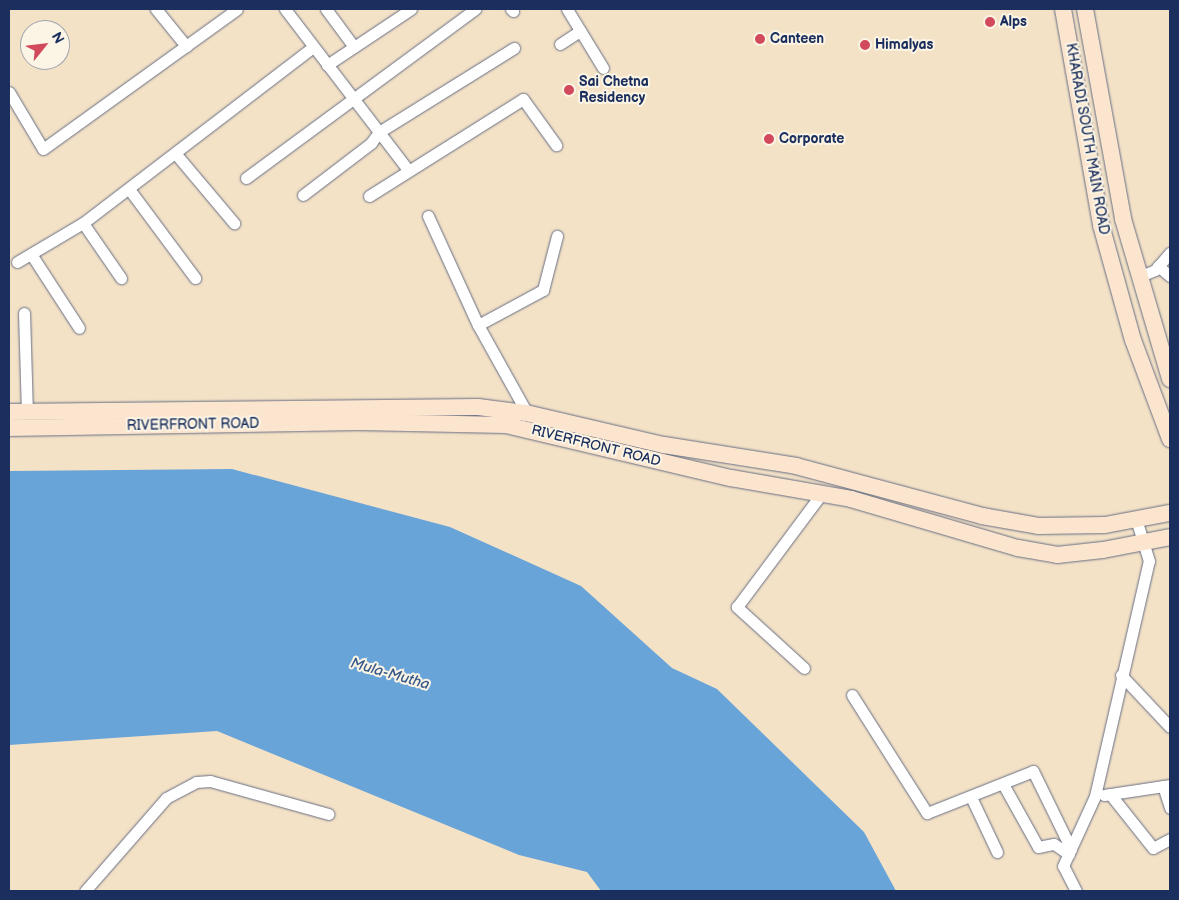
<!DOCTYPE html>
<html>
<head>
<meta charset="utf-8">
<style>
	body { margin:0 }
	#map { position:relative; width:1179px; height:900px; overflow:hidden; background:#f4e2c7; font-family:"Balsamiq Sans",sans-serif }
	div>[style] { position:absolute }
	.water>* { inset:0; background:#69a4d9 }
	.roads { filter:drop-shadow(0 0 1px #676e83) drop-shadow(0 0 1px #676e83) }
	.street>* { height:11px; margin:-5.5px; padding:0 5.5px; transform-origin:5.5px; border-radius:5.5px; background:#fff }
	.secondary>* { height:16px; margin:-8px; padding:0 8px; transform-origin:8px; border-radius:8px; background:#fce5cf }
	.dots>* { width:14px; height:14px; translate:-50% -50%; box-sizing:border-box; border:2px solid #fcf5e5; border-radius:50% }
	span { translate:-50% -50%; white-space:nowrap; text-align:center; line-height:1.15; -webkit-text-stroke:4px #fcf5e5; paint-order:stroke }
	.poi-label { font-size:14px; color:#1b2f5e; font-weight:700 }
	.left { translate:0 -50%; text-align:left }
	.street-label { font-size:14px; color:#1b2f5e }
	.water-label { font-size:15px; color:#365889; font-style:italic }
	.frame { position:absolute; inset:0; border:10px solid #1b2f5e; pointer-events:none }
	.north { position:absolute; left:20px; top:20px; width:50px; height:50px; box-sizing:border-box; background:#fcf5e5; border:1px solid #a2a6af; border-radius:50%; rotate:61deg; font-size:14px; font-weight:700; line-height:20px; text-align:center; color:#1b2f5e }
	.north::after { content:''; display:block; margin:auto; width:18px; height:22px; background:#d1495b; clip-path:polygon(50% 0,100% 100%,50% 72%,0 100%) }
</style>
</head>
<body>
<div id="map">
	<div class="water">
		<div style="clip-path:polygon(232px 469px,450px 527px,581px 586px,672px 668px,717px 689px,864px 832px,896px 891px,601px 891px,587px 872px,519px 855px,217px 731px,9px 745px,9px 471px)"></div>
	</div>
	<div class="roads">
		<div class="street">
			<div style="left:156px;top:9px;width:48px;rotate:51deg"></div>
			<div style="left:285px;top:9px;width:203px;rotate:52.6deg"></div>
			<div style="left:326px;top:9px;width:47px;rotate:53.6deg"></div>
			<div style="left:511px;top:9px;width:3px;rotate:45deg"></div>
			<div style="left:567px;top:9px;width:69px;rotate:58.6deg"></div>
			<div style="left:560px;top:44px;width:24px;rotate:-33deg"></div>
			<div style="left:327px;top:65px;width:101px;rotate:-33.7deg"></div>
			<div style="left:9px;top:92px;width:66px;rotate:59.2deg"></div>
			<div style="left:43px;top:149px;width:239px;rotate:-35.8deg"></div>
			<div style="left:175px;top:153px;width:92px;rotate:49.9deg"></div>
			<div style="left:246px;top:178px;width:285px;rotate:-36.4deg"></div>
			<div style="left:129px;top:189px;width:111px;rotate:53.4deg"></div>
			<div style="left:303px;top:195px;width:86px;rotate:-37.4deg"></div>
			<div style="left:371px;top:143px;width:14px;rotate:-54deg"></div>
			<div style="left:379px;top:132px;width:159px;rotate:-31.9deg"></div>
			<div style="left:369px;top:196px;width:182px;rotate:-32.2deg"></div>
			<div style="left:523px;top:99px;width:57px;rotate:54.3deg"></div>
			<div style="left:428px;top:216px;width:120px;rotate:65.4deg"></div>
			<div style="left:478px;top:325px;width:103px;rotate:60.9deg"></div>
			<div style="left:83px;top:223px;width:67px;rotate:55.4deg"></div>
			<div style="left:31px;top:254px;width:88px;rotate:57deg"></div>
			<div style="left:17px;top:262px;width:77px;rotate:-30.6deg"></div>
			<div style="left:83px;top:223px;width:288px;rotate:-37.4deg"></div>
			<div style="left:1158px;top:266px;width:16px;rotate:40deg"></div>
			<div style="left:1138px;top:277px;width:18px;rotate:-22deg"></div>
			<div style="left:1155px;top:270px;width:23px;rotate:-49deg"></div>
			<div style="left:24px;top:313px;width:99px;rotate:88.3deg"></div>
			<div style="left:478px;top:325px;width:74px;rotate:-28.3deg"></div>
			<div style="left:543px;top:290px;width:56px;rotate:-75.5deg"></div>
			<div style="left:804px;top:668px;width:91px;rotate:-137.7deg"></div>
			<div style="left:737px;top:607px;width:142px;rotate:-53.3deg"></div>
			<div style="left:1121px;top:675px;width:71px;rotate:46.7deg"></div>
			<div style="left:852px;top:695px;width:140px;rotate:57.6deg"></div>
			<div style="left:927px;top:813px;width:114px;rotate:-21.6deg"></div>
			<div style="left:1033px;top:771px;width:87px;rotate:64deg"></div>
			<div style="left:1003px;top:784px;width:72px;rotate:60.9deg"></div>
			<div style="left:1038px;top:847px;width:16px;rotate:-11deg"></div>
			<div style="left:1054px;top:844px;width:18px;rotate:34deg"></div>
			<div style="left:1163px;top:786px;width:23px;rotate:72deg"></div>
			<div style="left:1110px;top:794px;width:69px;rotate:51.5deg"></div>
			<div style="left:1153px;top:848px;width:19px;rotate:-28deg"></div>
			<div style="left:1104px;top:795px;width:67px;rotate:-8.6deg"></div>
			<div style="left:971px;top:797px;width:61px;rotate:64.7deg"></div>
			<div style="left:85px;top:891px;width:123px;rotate:-48.9deg"></div>
			<div style="left:166px;top:798px;width:34px;rotate:-28deg"></div>
			<div style="left:196px;top:782px;width:14px;rotate:-4deg"></div>
			<div style="left:210px;top:781px;width:123px;rotate:15.6deg"></div>
			<div style="left:1076px;top:891px;width:28px;rotate:-117deg"></div>
			<div style="left:1063px;top:866px;width:77px;rotate:-65.4deg"></div>
			<div style="left:1095px;top:796px;width:241px;rotate:-77.1deg"></div>
			<div style="left:1149px;top:561px;width:44px;rotate:-107.2deg"></div>
		</div>
		<div class="secondary">
			<div style="left:1063px;top:9px;width:219px;rotate:80deg"></div>
			<div style="left:1101px;top:225px;width:119px;rotate:74.5deg"></div>
			<div style="left:1133px;top:340px;width:106px;rotate:69.5deg"></div>
			<div style="left:1085px;top:9px;width:213px;rotate:79.7deg"></div>
			<div style="left:1123px;top:219px;width:167px;rotate:73.6deg"></div>
			<div style="left:9px;top:412px;width:469px;rotate:-0.6deg"></div>
			<div style="left:478px;top:407px;width:48px;rotate:7.1deg"></div>
			<div style="left:526px;top:413px;width:142px;rotate:13.1deg"></div>
			<div style="left:664px;top:445px;width:134px;rotate:9deg"></div>
			<div style="left:796px;top:466px;width:193px;rotate:15deg"></div>
			<div style="left:982px;top:516px;width:57px;rotate:10.1deg"></div>
			<div style="left:1038px;top:526px;width:67px;rotate:-0.9deg"></div>
			<div style="left:1105px;top:525px;width:66px;rotate:-10.5deg"></div>
			<div style="left:9px;top:428px;width:350px;rotate:-1deg"></div>
			<div style="left:359px;top:422px;width:147px;rotate:1.2deg"></div>
			<div style="left:506px;top:425px;width:231px;rotate:13.3deg"></div>
			<div style="left:731px;top:478px;width:122px;rotate:9.9deg"></div>
			<div style="left:851px;top:499px;width:174px;rotate:16.4deg"></div>
			<div style="left:1018px;top:548px;width:40px;rotate:10deg"></div>
			<div style="left:1057px;top:555px;width:46px;rotate:-6.2deg"></div>
			<div style="left:1103px;top:550px;width:68px;rotate:-11deg"></div>
		</div>
	</div>
	<div class="dots">
		<div style="left:990px;top:22px;background:#d1495b"></div>
		<div style="left:760px;top:39px;background:#d1495b"></div>
		<div style="left:865px;top:45px;background:#d1495b"></div>
		<div style="left:569px;top:90px;background:#d1495b"></div>
		<div style="left:769px;top:139px;background:#d1495b"></div>
	</div>
	<div class="poi-label">
		<span class="left" style="left:1000px;top:22px">Alps</span>
		<span class="left" style="left:770px;top:39px">Canteen</span>
		<span class="left" style="left:875px;top:45px">Himalyas</span>
		<span class="left" style="left:579px;top:90px">Sai Chetna<br>Residency</span>
		<span class="left" style="left:779px;top:139px">Corporate</span>
	</div>
	<div class="street-label">
		<span style="left:1087px;top:139px;rotate:80deg">KHARADI SOUTH MAIN ROAD</span>
		<span style="left:193px;top:425px;rotate:-1deg">RIVERFRONT ROAD</span>
		<span style="left:596px;top:446px;rotate:14deg">RIVERFRONT ROAD</span>
	</div>
	<div class="water-label">
		<span style="left:390px;top:674px;rotate:16deg">Mula-Mutha</span>
	</div>
	<div class="frame"></div>
	<div class="north">N</div>
</div>
</body>
</html>
